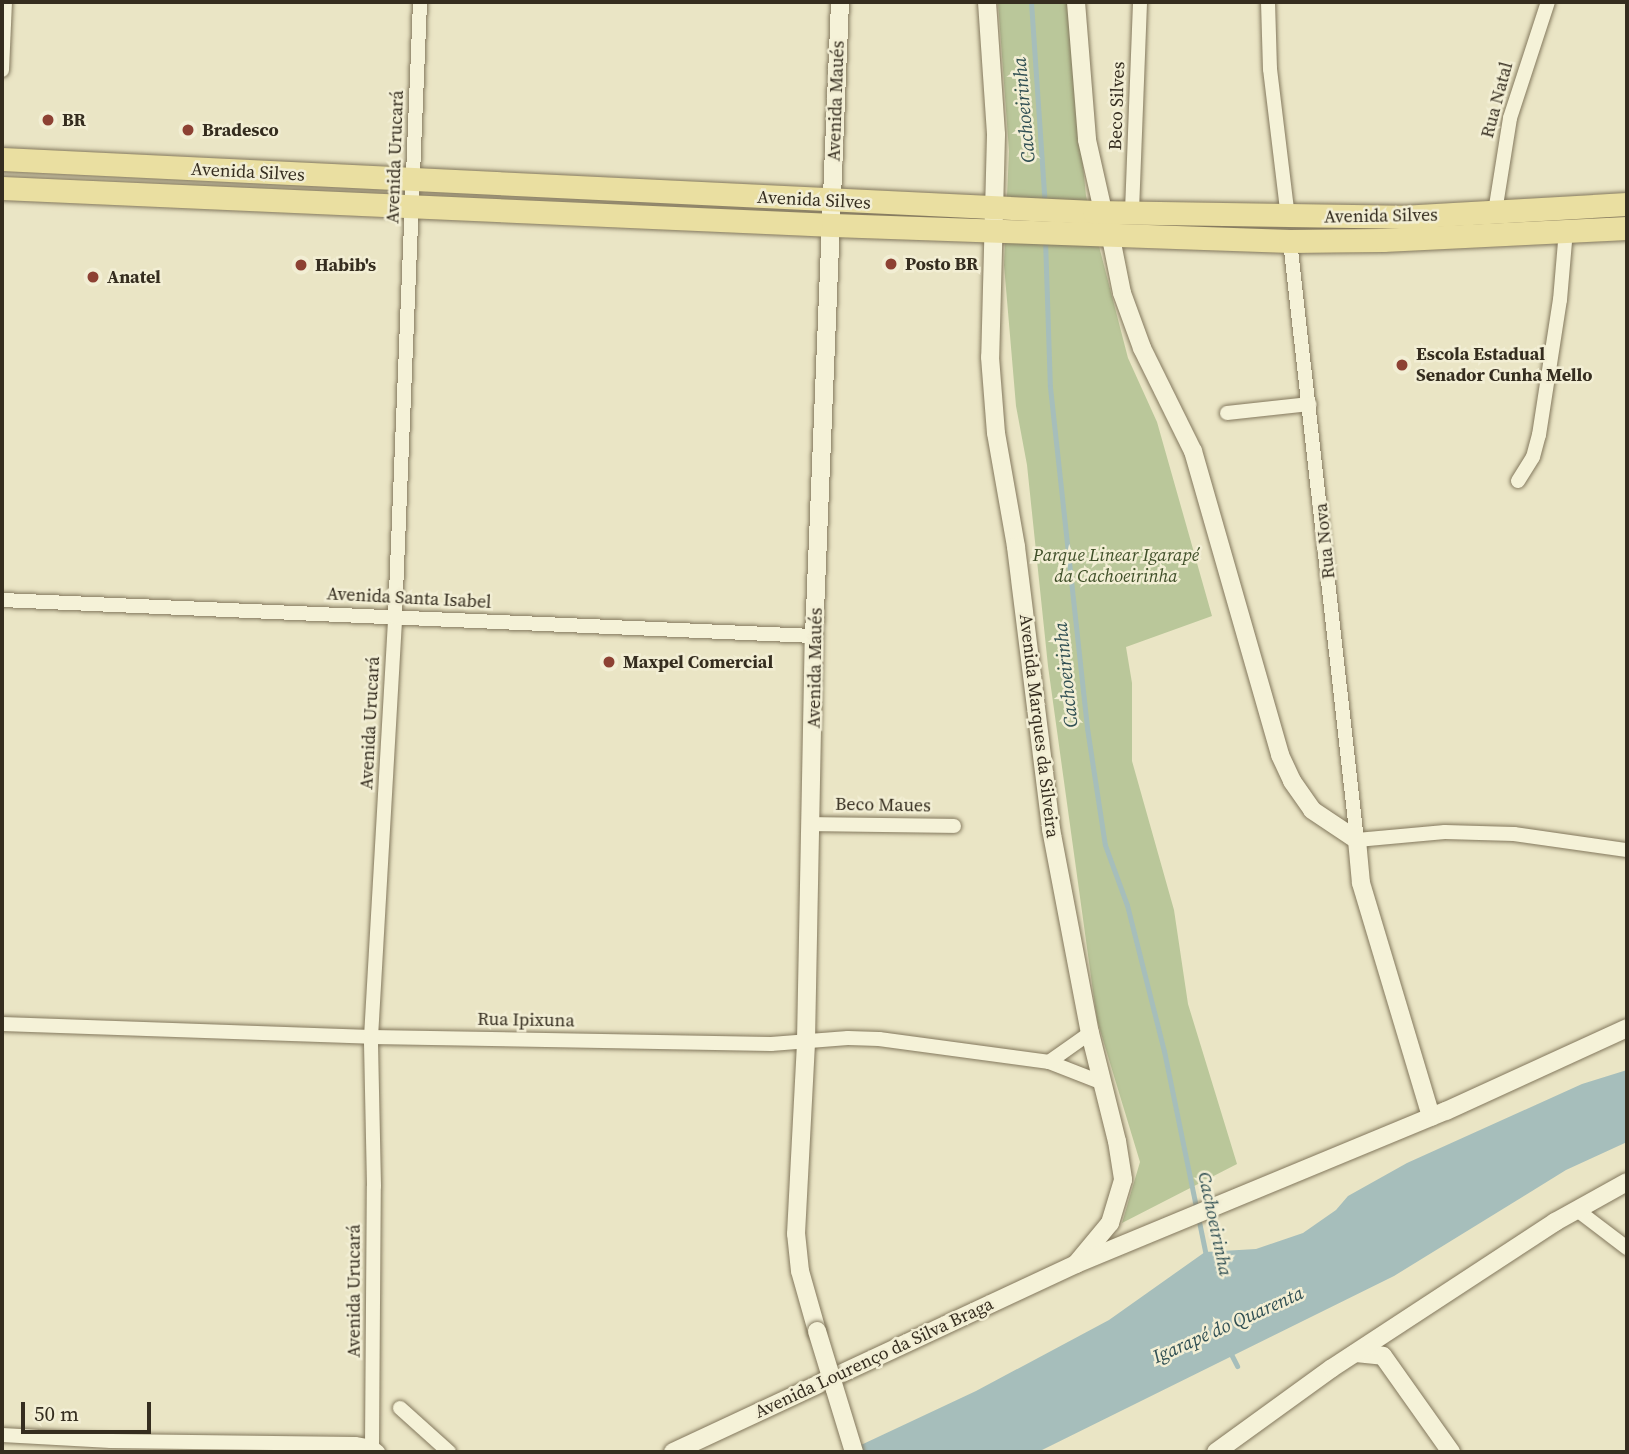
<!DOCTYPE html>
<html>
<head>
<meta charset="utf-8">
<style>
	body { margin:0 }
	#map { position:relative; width:1629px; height:1454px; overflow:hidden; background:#eae5c5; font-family:"Source Serif 4",serif }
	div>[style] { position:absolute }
	.green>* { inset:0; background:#bac79a }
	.water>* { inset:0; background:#a6bebb }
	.stream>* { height:5px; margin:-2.5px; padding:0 2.5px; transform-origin:2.5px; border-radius:2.5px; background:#a6bebb }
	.roads { filter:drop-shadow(0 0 2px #83785d) drop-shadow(0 0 2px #83785d) }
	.minor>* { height:14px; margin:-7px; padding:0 7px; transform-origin:7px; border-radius:7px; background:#f5f2d8 }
	.tertiary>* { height:18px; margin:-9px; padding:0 9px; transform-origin:9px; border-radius:9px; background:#f5f2d8 }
	.primary>* { height:23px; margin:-11.5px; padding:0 11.5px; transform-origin:11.5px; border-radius:11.5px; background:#eadfa1 }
	.bridges { filter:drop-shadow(0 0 2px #83785d) drop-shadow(0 0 2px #83785d) }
	.tertiary-bridge>* { height:18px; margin:-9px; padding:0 9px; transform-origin:9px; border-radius:9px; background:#f5f2d8 }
	.dots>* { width:19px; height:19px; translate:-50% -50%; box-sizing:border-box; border:4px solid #f2eed4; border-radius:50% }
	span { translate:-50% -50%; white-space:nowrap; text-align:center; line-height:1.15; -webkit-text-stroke:5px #f2eed4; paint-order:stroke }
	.street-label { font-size:18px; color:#352d1f }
	.poi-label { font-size:18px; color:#352d1f; font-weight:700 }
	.left { translate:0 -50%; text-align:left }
	.park-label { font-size:18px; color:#3f4f28; font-style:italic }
	.water-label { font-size:19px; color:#304f53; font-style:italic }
	.frame { position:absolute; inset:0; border:4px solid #352d1f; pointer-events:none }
	.scale { position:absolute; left:21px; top:1402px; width:130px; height:32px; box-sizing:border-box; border:4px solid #352d1f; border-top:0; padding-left:9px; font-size:21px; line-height:24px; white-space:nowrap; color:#352d1f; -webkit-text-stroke:5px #f2eed4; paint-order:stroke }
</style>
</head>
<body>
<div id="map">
	<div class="green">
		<div style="clip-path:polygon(998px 2px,1067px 2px,1086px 196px,1128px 358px,1157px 422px,1212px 616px,1126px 647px,1132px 683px,1132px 761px,1174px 910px,1188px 1004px,1237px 1164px,1122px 1223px,1140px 1162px,1097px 1020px,1048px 666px,1027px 465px,1016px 406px,1004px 265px,1009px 151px)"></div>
	</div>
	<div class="water">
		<div style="clip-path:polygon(1627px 1070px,1627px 1142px,1566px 1170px,1394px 1276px,1038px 1452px,846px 1452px,976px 1391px,1109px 1320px,1205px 1252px,1256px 1249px,1303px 1233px,1336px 1210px,1348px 1196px,1407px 1163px,1582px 1084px)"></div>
	</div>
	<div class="stream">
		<div style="left:1031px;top:2px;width:203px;rotate:86.1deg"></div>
		<div style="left:1045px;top:239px;width:148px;rotate:88.1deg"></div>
		<div style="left:1050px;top:387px;width:343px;rotate:83.8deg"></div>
		<div style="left:1087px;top:728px;width:118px;rotate:81.3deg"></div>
		<div style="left:1105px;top:845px;width:64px;rotate:69.9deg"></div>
		<div style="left:1127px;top:905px;width:151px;rotate:75.8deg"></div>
		<div style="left:1164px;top:1051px;width:209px;rotate:78.4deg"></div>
		<div style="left:1229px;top:1350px;width:18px;rotate:63deg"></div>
	</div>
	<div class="roads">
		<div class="minor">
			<div style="left:1268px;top:2px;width:67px;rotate:88.3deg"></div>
			<div style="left:1270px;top:69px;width:149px;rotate:83.1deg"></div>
			<div style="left:2px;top:70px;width:68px;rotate:-87.5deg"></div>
			<div style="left:1132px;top:211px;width:209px;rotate:-87.8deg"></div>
			<div style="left:1495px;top:212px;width:95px;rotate:-80.9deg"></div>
			<div style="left:1510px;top:118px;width:122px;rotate:-71.9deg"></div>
			<div style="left:1290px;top:241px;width:603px;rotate:83.62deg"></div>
			<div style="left:1357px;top:840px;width:88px;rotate:-5.2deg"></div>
			<div style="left:1445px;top:832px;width:69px;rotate:1.7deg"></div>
			<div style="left:1514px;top:834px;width:114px;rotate:8.1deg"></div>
			<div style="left:1227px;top:413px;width:83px;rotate:-6.2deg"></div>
			<div style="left:1518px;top:481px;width:28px;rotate:-58deg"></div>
			<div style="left:1533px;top:457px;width:23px;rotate:-75deg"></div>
			<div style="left:1539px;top:435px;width:137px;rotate:-81.2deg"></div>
			<div style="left:1560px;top:300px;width:70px;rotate:-85.1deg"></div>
			<div style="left:2px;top:600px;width:813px;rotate:2.54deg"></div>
			<div style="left:811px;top:824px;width:143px;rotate:0.8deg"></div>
			<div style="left:2px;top:1024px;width:369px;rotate:2deg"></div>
			<div style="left:371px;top:1037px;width:400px;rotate:1deg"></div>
			<div style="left:771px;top:1044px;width:77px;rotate:-4.5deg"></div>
			<div style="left:848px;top:1038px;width:31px;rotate:2deg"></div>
			<div style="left:879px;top:1039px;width:172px;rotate:7.7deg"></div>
			<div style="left:1049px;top:1062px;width:55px;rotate:21.4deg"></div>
			<div style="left:1049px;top:1062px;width:50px;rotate:-35.3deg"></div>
			<div style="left:1577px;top:1210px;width:63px;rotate:37.2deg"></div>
			<div style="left:400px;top:1408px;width:66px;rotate:41.9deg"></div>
			<div style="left:2px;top:1435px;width:109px;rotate:3.2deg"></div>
			<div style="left:111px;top:1441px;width:244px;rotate:0.7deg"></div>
			<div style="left:355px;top:1444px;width:17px;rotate:10deg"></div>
			<div style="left:372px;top:1447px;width:8px;rotate:40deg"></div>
			<div style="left:372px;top:1447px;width:261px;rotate:-89.6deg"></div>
			<div style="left:374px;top:1186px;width:149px;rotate:-91.2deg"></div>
			<div style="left:371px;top:1037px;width:421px;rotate:-86.7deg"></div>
			<div style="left:395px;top:617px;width:616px;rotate:-87.67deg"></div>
		</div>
		<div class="tertiary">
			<div style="left:987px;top:2px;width:133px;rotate:86.1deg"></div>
			<div style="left:996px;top:135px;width:222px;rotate:91.5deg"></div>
			<div style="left:990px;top:357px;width:76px;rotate:85.5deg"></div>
			<div style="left:996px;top:433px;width:116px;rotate:80deg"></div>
			<div style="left:1016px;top:547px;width:284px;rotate:82.9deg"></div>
			<div style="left:1051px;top:829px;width:208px;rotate:79.2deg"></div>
			<div style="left:1090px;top:1033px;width:111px;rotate:76deg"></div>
			<div style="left:1117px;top:1141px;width:39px;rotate:81deg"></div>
			<div style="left:1123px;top:1180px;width:45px;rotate:106.8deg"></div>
			<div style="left:1110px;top:1223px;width:53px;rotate:129.7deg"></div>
			<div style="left:1076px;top:2px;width:138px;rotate:85.4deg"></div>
			<div style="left:1087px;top:140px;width:73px;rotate:77.3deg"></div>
			<div style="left:1110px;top:233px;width:61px;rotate:78.7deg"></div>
			<div style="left:1122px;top:293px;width:59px;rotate:70deg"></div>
			<div style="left:1142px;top:348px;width:115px;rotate:63.7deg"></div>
			<div style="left:1193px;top:451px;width:316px;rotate:74deg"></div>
			<div style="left:1280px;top:755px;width:29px;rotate:65deg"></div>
			<div style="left:1292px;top:781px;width:35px;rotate:55deg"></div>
			<div style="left:1312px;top:810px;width:54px;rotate:33.7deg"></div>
			<div style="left:1357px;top:840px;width:43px;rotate:84.7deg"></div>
			<div style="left:1361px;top:883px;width:244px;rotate:73.3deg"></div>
			<div style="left:817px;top:1331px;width:62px;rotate:-105.8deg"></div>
			<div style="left:800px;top:1271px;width:37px;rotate:-96deg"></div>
			<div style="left:796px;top:1234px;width:193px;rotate:-87deg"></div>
			<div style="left:806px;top:1041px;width:405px;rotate:-88.9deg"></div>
			<div style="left:814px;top:636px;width:635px;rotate:-87.65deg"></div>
			<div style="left:1356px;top:1353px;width:27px;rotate:6deg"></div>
			<div style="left:1383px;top:1356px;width:118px;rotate:54.7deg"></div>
			<div style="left:673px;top:1452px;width:445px;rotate:-25deg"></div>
			<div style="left:1076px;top:1264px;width:400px;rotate:-22.5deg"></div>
			<div style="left:1446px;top:1111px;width:199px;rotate:-24.6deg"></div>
			<div style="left:1216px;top:1452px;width:143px;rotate:-35.9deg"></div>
			<div style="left:1332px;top:1368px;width:267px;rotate:-33.2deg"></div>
			<div style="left:1555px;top:1222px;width:82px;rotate:-29.1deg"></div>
		</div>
		<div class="primary">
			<div style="left:2px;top:159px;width:1093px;rotate:2.78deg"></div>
			<div style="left:1094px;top:212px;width:307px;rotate:0.9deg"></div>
			<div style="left:1401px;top:217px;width:226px;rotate:-3.3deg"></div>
			<div style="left:2px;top:188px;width:832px;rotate:2.55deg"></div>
			<div style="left:833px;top:225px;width:457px;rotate:2deg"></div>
			<div style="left:1290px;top:241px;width:93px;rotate:-0.6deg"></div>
			<div style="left:1383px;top:240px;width:244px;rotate:-2.8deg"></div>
		</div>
	</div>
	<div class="bridges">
		<div class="tertiary-bridge">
			<div style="left:817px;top:1331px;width:127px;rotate:73deg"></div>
		</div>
	</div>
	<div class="dots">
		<div style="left:48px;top:120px;background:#8d4133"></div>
		<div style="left:188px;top:130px;background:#8d4133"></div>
		<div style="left:891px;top:264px;background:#8d4133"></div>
		<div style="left:301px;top:265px;background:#8d4133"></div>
		<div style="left:93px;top:277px;background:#8d4133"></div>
		<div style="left:1402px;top:365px;background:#8d4133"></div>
		<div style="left:609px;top:662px;background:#8d4133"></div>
	</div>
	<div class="street-label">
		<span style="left:1497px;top:100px;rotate:-75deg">Rua Natal</span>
		<span style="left:836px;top:101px;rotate:-88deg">Avenida Maués</span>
		<span style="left:1117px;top:106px;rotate:-88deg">Beco Silves</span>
		<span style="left:395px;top:157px;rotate:-88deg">Avenida Urucará</span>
		<span style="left:248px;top:172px;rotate:3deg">Avenida Silves</span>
		<span style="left:814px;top:200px;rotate:3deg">Avenida Silves</span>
		<span style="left:1381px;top:216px;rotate:-1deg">Avenida Silves</span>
		<span style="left:1325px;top:541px;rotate:-96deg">Rua Nova</span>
		<span style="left:409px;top:598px;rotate:3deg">Avenida Santa Isabel</span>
		<span style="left:815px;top:668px;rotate:-89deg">Avenida Maués</span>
		<span style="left:370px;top:723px;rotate:-87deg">Avenida Urucará</span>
		<span style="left:1039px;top:726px;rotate:83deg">Avenida Marques da Silveira</span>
		<span style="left:883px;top:805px;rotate:1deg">Beco Maues</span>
		<span style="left:526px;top:1020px;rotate:1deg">Rua Ipixuna</span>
		<span style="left:354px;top:1291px;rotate:-90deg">Avenida Urucará</span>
		<span style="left:874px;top:1358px;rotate:-25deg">Avenida Lourenço da Silva Braga</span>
	</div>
	<div class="poi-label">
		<span class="left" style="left:62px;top:120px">BR</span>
		<span class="left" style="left:202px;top:130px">Bradesco</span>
		<span class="left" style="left:905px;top:264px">Posto BR</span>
		<span class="left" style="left:315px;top:265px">Habib's</span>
		<span class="left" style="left:107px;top:277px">Anatel</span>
		<span class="left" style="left:1416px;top:365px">Escola Estadual<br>Senador Cunha Mello</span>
		<span class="left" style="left:623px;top:662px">Maxpel Comercial</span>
	</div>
	<div class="park-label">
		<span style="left:1116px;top:566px">Parque Linear Igarapé<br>da Cachoeirinha</span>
	</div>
	<div class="water-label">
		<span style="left:1024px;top:110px;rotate:-95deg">Cachoeirinha</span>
		<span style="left:1066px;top:675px;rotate:-96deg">Cachoeirinha</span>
		<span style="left:1215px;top:1224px;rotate:78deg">Cachoeirinha</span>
		<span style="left:1228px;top:1325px;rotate:-24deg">Igarapé do Quarenta</span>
	</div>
	<div class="frame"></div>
	<div class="scale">50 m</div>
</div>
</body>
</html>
